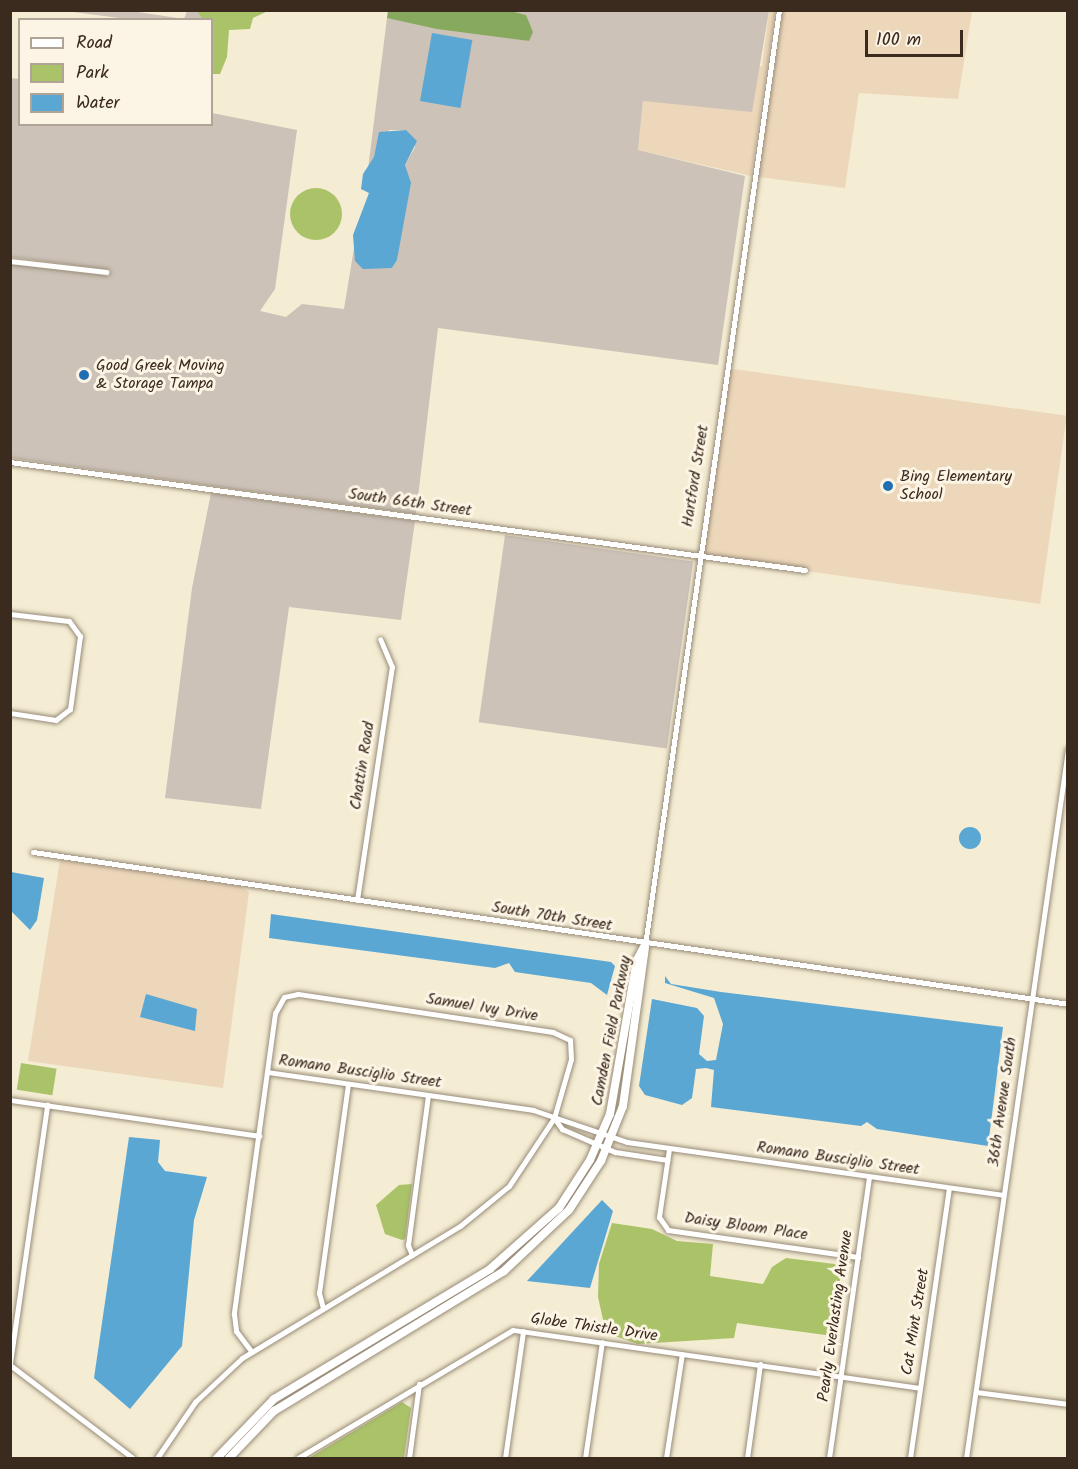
<!DOCTYPE html>
<html>
<head>
<meta charset="utf-8">
<style>
	body { margin:0 }
	#map { position:relative; width:1078px; height:1469px; overflow:hidden; background:#f4ecd3; font-family:Kalam,sans-serif }
	div>[style] { position:absolute }
	.built>* { inset:0; background:#edd7ba; transform-origin:0 0 }
	.industrial>* { inset:0; background:#ccc2b8; transform-origin:0 0 }
	.green>* { inset:0; background:#aac369; transform-origin:0 0 }
	.round { border-radius:50% }
	.forest>* { inset:0; background:#87a95d }
	.water>* { inset:0; background:#5aa7d3; transform-origin:0 0 }
	.roads { filter:drop-shadow(0 0 2px #988b78) drop-shadow(0 0 2px #988b78) }
	.street>* { height:5px; margin:-2.5px; padding:0 2.5px; transform-origin:2.5px; border-radius:2.5px; background:#fff }
	.secondary>* { height:8px; margin:-4px; padding:0 4px; transform-origin:4px; border-radius:4px; background:#fff }
	.dots>* { width:16px; height:16px; translate:-50% -50%; box-sizing:border-box; border:3px solid #fcf5e5; border-radius:50% }
	span { translate:-50% -50%; white-space:nowrap; text-align:center; line-height:1.15; -webkit-text-stroke:6px #fcf5e5; paint-order:stroke }
	.poi-label { font-size:16px; color:#3b2a1e }
	.left { translate:0 -50%; text-align:left }
	.street-label { font-size:16px; color:#3b2a1e }
	.frame { position:absolute; inset:0; border:12px solid #3b2a1e; pointer-events:none }
	.legend { position:absolute; left:18px; top:18px; width:195px; height:108px; box-sizing:border-box; background:#fcf5e5; border:2px solid #afa495; margin:0; padding:8px 10px; list-style:none; font-size:18px; color:#3b2a1e }
	.legend li { display:flex; align-items:center; gap:12px; height:30px }
	.legend b { width:30px; border:2px solid #afa495 }
	.scale { position:absolute; left:865px; top:30px; width:98px; height:27px; box-sizing:border-box; border:3px solid #3b2a1e; border-top:0; padding-left:8px; font-size:18px; line-height:21px; white-space:nowrap; color:#3b2a1e; -webkit-text-stroke:4px #fcf5e5; paint-order:stroke }
</style>
</head>
<body>
<div id="map">
	<div class="built">
		<div style="clip-path:polygon(769px 11px,775px 11px,751px 176px,638px 150px,643px 101px,762px 66px)"></div>
		<div style="clip-path:polygon(783px 11px,972px 11px,958px 99px,859px 93px,845px 188px,758px 177px)"></div>
		<div style="left:727px;top:368px;width:343px;height:190px;rotate:8deg"></div>
		<div style="clip-path:polygon(60px 860px,240px 886px,249px 892px,223px 1088px,28px 1061px)"></div>
	</div>
	<div class="industrial">
		<div style="clip-path:polygon(125px 10px,184px 19px,187px 11px,197px 11px,202px 19px,127px 19px,66px 11px)"></div>
		<div style="clip-path:polygon(511px 11px,769px 11px,752px 112px,643px 101px,638px 150px,745px 176px,718px 365px,438px 328px,416px 514px,11px 458px,11px 264px,109px 276px,110px 270px,11px 257px,11px 78px,19px 79px,20px 124px,212px 124px,212px 113px,297px 130px,275px 289px,260px 311px,286px 317px,302px 304px,344px 309px,355px 242px,355px 260px,392px 268px,397px 260px,409px 182px,405px 165px,415px 147px,406px 130px,389px 130px,368px 169px,387px 18px,529px 41px,526px 15px)"></div>
		<div style="clip-path:polygon(211px 493px,415px 521px,401px 620px,289px 607px,261px 809px,165px 798px,192px 588px)"></div>
		<div style="left:505px;top:535px;width:190px;height:189px;rotate:8deg"></div>
	</div>
	<div class="green">
		<div style="clip-path:polygon(197px 11px,268px 11px,253px 18px,250px 29px,229px 30px,227px 57px,220px 74px,212px 74px,212px 20px,202px 19px)"></div>
		<div class="round" style="left:290px;top:188px;width:52px;height:52px"></div>
		<div style="left:21px;top:1063px;width:36px;height:27px;rotate:9deg"></div>
		<div style="clip-path:polygon(412px 1184px,405px 1239px,402px 1240px,385px 1234px,376px 1205px,399px 1185px)"></div>
		<div style="clip-path:polygon(612px 1223px,652px 1229px,677px 1241px,713px 1244px,710px 1276px,763px 1284px,772px 1267px,786px 1258px,835px 1264px,841px 1272px,833px 1336px,737px 1323px,734px 1338px,638px 1344px,606px 1333px,598px 1297px,599px 1264px)"></div>
		<div style="clip-path:polygon(402px 1402px,411px 1408px,404px 1458px,309px 1458px)"></div>
	</div>
	<div class="forest">
		<div style="clip-path:polygon(388px 11px,511px 11px,526px 15px,533px 32px,529px 41px,437px 29px,387px 18px)"></div>
	</div>
	<div class="water">
		<div style="left:432px;top:33px;width:41px;height:69px;rotate:10deg"></div>
		<div style="clip-path:polygon(406px 130px,417px 141px,405px 165px,411px 183px,397px 260px,392px 268px,363px 269px,355px 261px,353px 235px,369px 193px,361px 189px,363px 174px,374px 157px,379px 132px)"></div>
		<div class="round" style="left:959px;top:827px;width:22px;height:22px"></div>
		<div style="clip-path:polygon(11px 872px,44px 878px,37px 920px,30px 930px,11px 911px)"></div>
		<div style="clip-path:polygon(271px 914px,611px 962px,615px 966px,607px 995px,591px 983px,515px 972px,509px 963px,495px 968px,269px 938px)"></div>
		<div style="clip-path:polygon(665px 976px,671px 984px,721px 992px,1003px 1027px,988px 1146px,877px 1129px,867px 1122px,861px 1126px,711px 1107px,714px 1070px,706px 1068px,696px 1069px,692px 1098px,682px 1105px,645px 1095px,639px 1086px,652px 999px,697px 1008px,704px 1016px,699px 1054px,707px 1061px,716px 1060px,723px 1024px,714px 998px,665px 983px)"></div>
		<div style="clip-path:polygon(146px 994px,197px 1009px,195px 1031px,140px 1017px)"></div>
		<div style="clip-path:polygon(129px 1137px,160px 1140px,158px 1162px,165px 1171px,207px 1177px,194px 1220px,182px 1346px,130px 1409px,94px 1378px)"></div>
		<div style="clip-path:polygon(602px 1200px,613px 1211px,590px 1288px,527px 1281px)"></div>
	</div>
	<div class="roads">
		<div class="street">
			<div style="left:10px;top:261px;width:97px;rotate:6.5deg"></div>
			<div style="left:10px;top:462px;width:802px;rotate:7.74deg"></div>
			<div style="left:10px;top:614px;width:59px;rotate:6.8deg"></div>
			<div style="left:69px;top:621px;width:19px;rotate:54deg"></div>
			<div style="left:80px;top:636px;width:74px;rotate:97.8deg"></div>
			<div style="left:70px;top:709px;width:18px;rotate:142deg"></div>
			<div style="left:56px;top:720px;width:47px;rotate:-171.3deg"></div>
			<div style="left:33px;top:852px;width:1046px;rotate:8.35deg"></div>
			<div style="left:357px;top:900px;width:236px;rotate:-81.5deg"></div>
			<div style="left:392px;top:667px;width:30px;rotate:-113deg"></div>
			<div style="left:645px;top:945px;width:945px;rotate:-81.84deg"></div>
			<div style="left:267px;top:1072px;width:269px;rotate:8.1deg"></div>
			<div style="left:533px;top:1110px;width:99px;rotate:18.8deg"></div>
			<div style="left:627px;top:1142px;width:380px;rotate:8deg"></div>
			<div style="left:10px;top:1100px;width:252px;rotate:8.2deg"></div>
			<div style="left:554px;top:1118px;width:14px;rotate:54deg"></div>
			<div style="left:562px;top:1129px;width:58px;rotate:23.5deg"></div>
			<div style="left:615px;top:1152px;width:53px;rotate:8.7deg"></div>
			<div style="left:669px;top:1149px;width:69px;rotate:98.4deg"></div>
			<div style="left:659px;top:1217px;width:16px;rotate:55deg"></div>
			<div style="left:668px;top:1230px;width:192px;rotate:8.1deg"></div>
			<div style="left:412px;top:1255px;width:11px;rotate:-112deg"></div>
			<div style="left:408px;top:1245px;width:151px;rotate:-82.4deg"></div>
			<div style="left:323px;top:1308px;width:16px;rotate:-105deg"></div>
			<div style="left:319px;top:1293px;width:211px;rotate:-82.1deg"></div>
			<div style="left:10px;top:1363px;width:261px;rotate:-81.8deg"></div>
			<div style="left:10px;top:1365px;width:154px;rotate:37.1deg"></div>
			<div style="left:976px;top:1392px;width:93px;rotate:7.4deg"></div>
			<div style="left:157px;top:1458px;width:68px;rotate:-55.8deg"></div>
			<div style="left:195px;top:1402px;width:64px;rotate:-43.1deg"></div>
			<div style="left:242px;top:1358px;width:255px;rotate:-31.2deg"></div>
			<div style="left:460px;top:1226px;width:63px;rotate:-39.2deg"></div>
			<div style="left:509px;top:1186px;width:82px;rotate:-56.5deg"></div>
			<div style="left:554px;top:1118px;width:61px;rotate:-73.9deg"></div>
			<div style="left:571px;top:1059px;width:19px;rotate:-93deg"></div>
			<div style="left:570px;top:1040px;width:19px;rotate:-155deg"></div>
			<div style="left:553px;top:1032px;width:258px;rotate:-171.5deg"></div>
			<div style="left:298px;top:994px;width:14px;rotate:168deg"></div>
			<div style="left:284px;top:997px;width:18px;rotate:119deg"></div>
			<div style="left:275px;top:1013px;width:304px;rotate:97.8deg"></div>
			<div style="left:234px;top:1314px;width:17px;rotate:83deg"></div>
			<div style="left:236px;top:1331px;width:26px;rotate:53deg"></div>
			<div style="left:298px;top:1458px;width:250px;rotate:-30.8deg"></div>
			<div style="left:513px;top:1330px;width:410px;rotate:8.1deg"></div>
			<div style="left:409px;top:1458px;width:75px;rotate:-82.3deg"></div>
			<div style="left:505px;top:1458px;width:128px;rotate:-81.9deg"></div>
			<div style="left:585px;top:1458px;width:117px;rotate:-81.7deg"></div>
			<div style="left:666px;top:1458px;width:105px;rotate:-81.3deg"></div>
			<div style="left:747px;top:1458px;width:95px;rotate:-82.1deg"></div>
			<div style="left:829px;top:1458px;width:283px;rotate:-81.9deg"></div>
			<div style="left:910px;top:1458px;width:272px;rotate:-81.8deg"></div>
			<div style="left:966px;top:1458px;width:716px;rotate:-81.81deg"></div>
		</div>
		<div class="secondary">
			<div style="left:217px;top:1458px;width:82px;rotate:-46deg"></div>
			<div style="left:274px;top:1399px;width:252px;rotate:-31deg"></div>
			<div style="left:490px;top:1269px;width:92px;rotate:-41.5deg"></div>
			<div style="left:559px;top:1208px;width:57px;rotate:-57.1deg"></div>
			<div style="left:590px;top:1160px;width:50px;rotate:-66.5deg"></div>
			<div style="left:610px;top:1114px;width:156px;rotate:-80.1deg"></div>
			<div style="left:637px;top:960px;width:17px;rotate:-62deg"></div>
			<div style="left:229px;top:1458px;width:65px;rotate:-46.2deg"></div>
			<div style="left:274px;top:1411px;width:269px;rotate:-31.3deg"></div>
			<div style="left:504px;top:1271px;width:89px;rotate:-43.2deg"></div>
			<div style="left:569px;top:1210px;width:59px;rotate:-56.9deg"></div>
			<div style="left:601px;top:1161px;width:59px;rotate:-68.2deg"></div>
			<div style="left:623px;top:1106px;width:161px;rotate:-82.1deg"></div>
		</div>
	</div>
	<div class="dots">
		<div style="left:84px;top:375px;background:#1f6fb2"></div>
		<div style="left:888px;top:486px;background:#1f6fb2"></div>
	</div>
	<div class="poi-label">
		<span class="left" style="left:96px;top:375px">Good Greek Moving<br>&amp; Storage Tampa</span>
		<span class="left" style="left:900px;top:486px">Bing Elementary<br>School</span>
	</div>
	<div class="street-label">
		<span style="left:696px;top:476px;rotate:-81deg">Hartford Street</span>
		<span style="left:410px;top:503px;rotate:8deg">South 66th Street</span>
		<span style="left:363px;top:766px;rotate:-81deg">Chattin Road</span>
		<span style="left:552px;top:917px;rotate:9deg">South 70th Street</span>
		<span style="left:482px;top:1008px;rotate:9deg">Samuel Ivy Drive</span>
		<span style="left:612px;top:1031px;rotate:-79deg">Camden Field Parkway</span>
		<span style="left:360px;top:1072px;rotate:8deg">Romano Busciglio Street</span>
		<span style="left:1003px;top:1102px;rotate:-82deg">36th Avenue South</span>
		<span style="left:838px;top:1159px;rotate:8deg">Romano Busciglio Street</span>
		<span style="left:746px;top:1227px;rotate:8deg">Daisy Bloom Place</span>
		<span style="left:836px;top:1316px;rotate:-82deg">Pearly Everlasting Avenue</span>
		<span style="left:916px;top:1322px;rotate:-81deg">Cat Mint Street</span>
		<span style="left:594px;top:1328px;rotate:8deg">Globe Thistle Drive</span>
	</div>
	<div class="frame"></div>
	<ul class="legend">
	<li><b style="height:8px;background:#fff"></b>Road</li>
	<li><b style="height:16px;background:#aac369"></b>Park</li>
	<li><b style="height:16px;background:#5aa7d3"></b>Water</li>
	</ul>
	<div class="scale">100 m</div>
</div>
</body>
</html>
